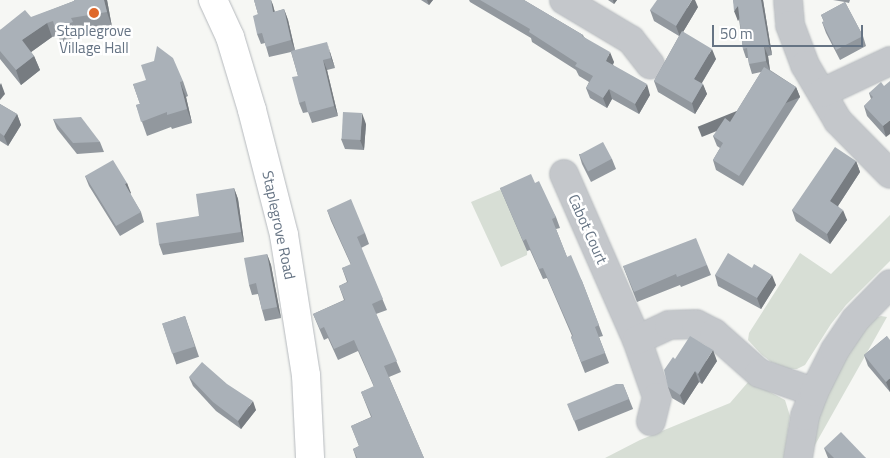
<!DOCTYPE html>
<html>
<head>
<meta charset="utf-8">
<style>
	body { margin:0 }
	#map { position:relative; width:890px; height:458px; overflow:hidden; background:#f6f7f4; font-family:"Titillium Web",sans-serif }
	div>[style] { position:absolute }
	.green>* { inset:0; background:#d7ded5 }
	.roads { filter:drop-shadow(0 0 1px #b5b9bd) drop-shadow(0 0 1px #b5b9bd) }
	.minor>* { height:28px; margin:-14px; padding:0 14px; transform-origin:14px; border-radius:14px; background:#c4c7cb }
	.major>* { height:28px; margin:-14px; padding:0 14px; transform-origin:14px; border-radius:14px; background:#fff }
	.wall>* { inset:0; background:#92989e; transform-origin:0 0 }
	.shaded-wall>* { inset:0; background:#777c81; transform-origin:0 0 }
	.building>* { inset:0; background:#aab1b8; transform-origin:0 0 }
	.dots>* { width:14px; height:14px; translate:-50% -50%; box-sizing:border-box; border:2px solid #fff; border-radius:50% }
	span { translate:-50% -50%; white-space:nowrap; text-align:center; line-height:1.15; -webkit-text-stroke:5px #fff; paint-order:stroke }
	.poi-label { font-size:15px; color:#667484 }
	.street-label { font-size:15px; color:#667484 }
	.scale { position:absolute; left:712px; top:25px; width:151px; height:22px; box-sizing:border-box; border:2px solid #667484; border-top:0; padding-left:6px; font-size:15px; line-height:18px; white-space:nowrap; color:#667484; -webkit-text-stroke:4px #fff; paint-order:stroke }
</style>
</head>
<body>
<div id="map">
	<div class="green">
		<div style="clip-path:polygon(531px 177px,527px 255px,501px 267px,471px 202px)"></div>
		<div style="clip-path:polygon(890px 215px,890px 261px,846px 305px,831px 324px,805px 365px,797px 369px,788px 369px,771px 362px,761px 354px,748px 340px,749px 333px,800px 253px,831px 274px)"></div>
		<div style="clip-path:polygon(881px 316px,887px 317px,811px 452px,812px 433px,835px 368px,873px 319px)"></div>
		<div style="clip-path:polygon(749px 381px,785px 400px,790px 416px,784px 458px,605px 458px,640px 440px,730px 403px)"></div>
	</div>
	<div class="roads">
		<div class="minor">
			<div style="left:564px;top:0;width:78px;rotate:30.8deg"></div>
			<div style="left:631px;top:40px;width:31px;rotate:52deg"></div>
			<div style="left:788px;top:0;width:25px;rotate:85deg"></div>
			<div style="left:790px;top:25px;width:43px;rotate:69.4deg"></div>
			<div style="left:805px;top:65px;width:65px;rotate:59.5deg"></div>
			<div style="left:838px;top:121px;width:74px;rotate:45.5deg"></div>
			<div style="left:822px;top:93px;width:75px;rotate:-25.2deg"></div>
			<div style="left:564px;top:174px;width:181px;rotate:66.3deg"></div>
			<div style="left:637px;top:340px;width:60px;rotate:70.7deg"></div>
			<div style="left:657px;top:397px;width:25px;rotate:104deg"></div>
			<div style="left:637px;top:340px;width:35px;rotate:-25deg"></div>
			<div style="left:669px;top:325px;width:27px;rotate:-2deg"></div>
			<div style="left:696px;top:324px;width:20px;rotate:27deg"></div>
			<div style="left:714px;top:333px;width:60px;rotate:41.6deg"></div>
			<div style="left:759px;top:373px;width:58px;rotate:19.1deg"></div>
			<div style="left:798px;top:458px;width:43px;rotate:-80.5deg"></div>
			<div style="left:805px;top:416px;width:26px;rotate:-69deg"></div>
			<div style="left:814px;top:392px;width:47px;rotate:-63.4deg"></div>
			<div style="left:835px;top:350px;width:36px;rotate:-56deg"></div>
			<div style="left:855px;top:320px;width:50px;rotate:-45.8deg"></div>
		</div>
		<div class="major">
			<div style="left:213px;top:0;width:41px;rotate:65.3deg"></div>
			<div style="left:230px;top:37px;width:76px;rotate:73.2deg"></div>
			<div style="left:252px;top:110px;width:129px;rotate:75.6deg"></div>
			<div style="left:284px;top:235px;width:142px;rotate:81.1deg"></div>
			<div style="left:306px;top:375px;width:83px;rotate:87.2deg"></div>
		</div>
	</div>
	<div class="wall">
		<div style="clip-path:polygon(107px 0,112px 27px,77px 33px,78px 36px,61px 43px,58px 36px,52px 37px,31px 52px,34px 56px,40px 70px,21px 85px,0 59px,0 30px,74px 1px)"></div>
		<div style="clip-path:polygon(254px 0,271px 0,275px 12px,284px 9px,288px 20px,295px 50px,330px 52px,335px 68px,327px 70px,338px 116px,312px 123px,308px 112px,303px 113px,299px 103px,298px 76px,291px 52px,269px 57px,265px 43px,261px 44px,257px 34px,258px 14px)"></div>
		<div style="clip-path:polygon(421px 0,433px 0,429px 5px)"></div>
		<div style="clip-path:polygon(469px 0,524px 0,583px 35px,584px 37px,614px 62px,613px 65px,650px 95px,639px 114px,612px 99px,607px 108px,590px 98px,586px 88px,589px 82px,579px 76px,576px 70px,532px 42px,531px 38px,470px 2px)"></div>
		<div style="clip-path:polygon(608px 0,617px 0,614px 4px)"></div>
		<div style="clip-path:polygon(733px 0,763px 0,772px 55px,768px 56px,770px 70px,796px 87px,800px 97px,743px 186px,716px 170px,713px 160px,720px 148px,717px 146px,713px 136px,730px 122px,761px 72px,752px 74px,749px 64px,748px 58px,746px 58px,743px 49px,739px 19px,738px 21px)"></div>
		<div style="clip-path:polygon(833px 0,850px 0,849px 3px,845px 2px,863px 36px,866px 46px,840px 60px,826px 33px,822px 22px,824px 22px,821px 15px,845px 2px)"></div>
		<div style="clip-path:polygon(698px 7px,683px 32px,716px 59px,702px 83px,707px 94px,695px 114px,658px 92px,654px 81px,679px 36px,654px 21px,650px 10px)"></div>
		<div style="clip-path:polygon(183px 81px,188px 96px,186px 97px,192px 123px,172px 129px,171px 127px,147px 136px,136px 105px,140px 104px,133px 84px)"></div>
		<div style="clip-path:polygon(884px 86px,886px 137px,867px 116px,864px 106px,871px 99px,869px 93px)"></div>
		<div style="clip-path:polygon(0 104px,17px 114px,21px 125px,8px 146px,0 141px)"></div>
		<div style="clip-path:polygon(53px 119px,100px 142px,104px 152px,77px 154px,57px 129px)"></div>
		<div style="clip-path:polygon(366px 124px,364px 150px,345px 149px,341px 139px)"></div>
		<div style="clip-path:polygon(579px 154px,612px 159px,616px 169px,591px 182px,582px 164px)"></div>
		<div style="clip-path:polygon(856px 161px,860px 172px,838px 206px,847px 220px,830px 244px,796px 221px,792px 210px)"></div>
		<div style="clip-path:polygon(85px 176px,127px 183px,130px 194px,141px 212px,144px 222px,120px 236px,89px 186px)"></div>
		<div style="clip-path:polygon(535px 183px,556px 217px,560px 228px,556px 229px,567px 257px,582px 281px,603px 336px,599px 337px,609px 363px,585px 373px,571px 337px,572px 336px,547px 278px,543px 279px,530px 250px,527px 251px,500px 188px)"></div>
		<div style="clip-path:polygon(234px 188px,238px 199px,244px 242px,163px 255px,159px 244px,199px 216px)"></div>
		<div style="clip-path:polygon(327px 210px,365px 233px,369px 244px,361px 248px,387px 310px,376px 314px,401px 372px,389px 377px,424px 458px,356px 458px,353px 449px,359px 446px,351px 426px,371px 417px,361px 392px,374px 387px,358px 351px,338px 360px,328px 338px,324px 340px,313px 314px,344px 300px,339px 286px,347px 282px,342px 268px,351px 265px,331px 221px)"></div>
		<div style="clip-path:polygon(267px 254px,271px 265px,281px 318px,265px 321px,262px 310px,258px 294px,252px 295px,249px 285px)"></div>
		<div style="clip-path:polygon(707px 265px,711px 275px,681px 287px,680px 285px,637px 302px,623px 266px)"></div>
		<div style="clip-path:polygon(752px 268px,776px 285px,761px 309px,718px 286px,715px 275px)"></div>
		<div style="left:185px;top:316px;width:43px;height:24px;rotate:71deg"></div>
		<div style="clip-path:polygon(887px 336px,890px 392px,868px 366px,864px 355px)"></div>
		<div style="clip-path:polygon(675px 359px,717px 361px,702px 384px,699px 382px,684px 405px,672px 398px,668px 387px)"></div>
		<div style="clip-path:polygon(189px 377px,256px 410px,241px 429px,216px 411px,193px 386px)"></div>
		<div style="left:623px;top:384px;width:27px;height:59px;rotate:68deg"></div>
		<div style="clip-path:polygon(824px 448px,866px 458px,828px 458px)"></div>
	</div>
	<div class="shaded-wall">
		<div style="clip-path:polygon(104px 0,107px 0,112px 27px,107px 12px)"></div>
		<div style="clip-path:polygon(271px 0,273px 5px,277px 22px,273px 12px)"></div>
		<div style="clip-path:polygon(427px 0,433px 0,429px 5px)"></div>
		<div style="clip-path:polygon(613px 0,617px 0,614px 4px)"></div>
		<div style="clip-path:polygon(692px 0,695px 0,698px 7px,680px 37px,676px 26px)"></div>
		<div style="clip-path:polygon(761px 0,763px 0,772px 55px,769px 46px)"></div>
		<div style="clip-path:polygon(738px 6px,741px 15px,738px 21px,734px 11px)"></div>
		<div style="clip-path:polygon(284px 9px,288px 20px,295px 51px,291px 40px)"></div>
		<div style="clip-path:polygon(47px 23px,52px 37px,27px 55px,22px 40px)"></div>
		<div style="clip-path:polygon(327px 42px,330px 52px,335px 68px,331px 58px)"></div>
		<div style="clip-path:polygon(764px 46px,768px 56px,770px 71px,766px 61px)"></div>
		<div style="clip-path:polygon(712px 49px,716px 59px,698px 89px,694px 79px)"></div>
		<div style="clip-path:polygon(610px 52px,614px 62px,609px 71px,606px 61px)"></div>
		<div style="clip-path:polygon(34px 56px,40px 70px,21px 85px,16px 70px)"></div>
		<div style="clip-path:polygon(323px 60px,327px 70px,338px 116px,334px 106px)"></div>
		<div style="clip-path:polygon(180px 82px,186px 97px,192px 123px,187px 109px)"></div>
		<div style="clip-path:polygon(1px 83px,5px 94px,0 100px,0 85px)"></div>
		<div style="clip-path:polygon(647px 84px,650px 95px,639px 114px,635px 104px)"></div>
		<div style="clip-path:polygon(703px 84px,707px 94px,695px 114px,692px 103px)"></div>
		<div style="left:796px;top:87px;width:11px;height:106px;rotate:68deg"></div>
		<div style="clip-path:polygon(609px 89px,612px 99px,607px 108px,603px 98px)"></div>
		<div style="clip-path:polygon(362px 113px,366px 124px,364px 150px,360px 140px)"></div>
		<div style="clip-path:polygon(17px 114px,21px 125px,8px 146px,4px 136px)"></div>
		<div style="clip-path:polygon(890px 120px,890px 134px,886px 137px,883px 126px)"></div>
		<div style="clip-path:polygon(856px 161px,860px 172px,834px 212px,830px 201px)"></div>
		<div style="clip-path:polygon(127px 183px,131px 193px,129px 195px,125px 184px)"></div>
		<div style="clip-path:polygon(234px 188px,238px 199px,244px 242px,241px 232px)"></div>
		<div style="clip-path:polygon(843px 210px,847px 220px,830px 244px,827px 234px)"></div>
		<div style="clip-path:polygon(267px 254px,271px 265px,281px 318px,277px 307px)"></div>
		<div style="clip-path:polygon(772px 275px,776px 285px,761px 309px,757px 298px)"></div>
		<div style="clip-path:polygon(713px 350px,717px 361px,702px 384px,698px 374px)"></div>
		<div style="clip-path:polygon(695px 371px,699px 382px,684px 405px,680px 395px)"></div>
		<div style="clip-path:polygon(890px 378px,890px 392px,886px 382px)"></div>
		<div style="clip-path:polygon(253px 401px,256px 410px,241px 429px,238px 421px)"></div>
	</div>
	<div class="building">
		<div style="clip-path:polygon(74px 0,104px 0,107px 12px,71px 18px,73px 22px,55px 28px,53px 21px,47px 23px,22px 40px,34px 56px,16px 70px,0 51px,0 30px,25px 10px,31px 17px,74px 1px)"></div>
		<div style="clip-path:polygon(254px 0,271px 0,273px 12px,284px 9px,291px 40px,266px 47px,262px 33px,257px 34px,253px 16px,258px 14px)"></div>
		<div style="clip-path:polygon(480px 0,524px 0,583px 35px,582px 36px,610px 52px,606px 61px,647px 84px,635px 104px,609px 89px,603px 98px,586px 88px,593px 76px,575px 66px,577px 63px,529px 32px,530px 29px)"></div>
		<div style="clip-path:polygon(657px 0,692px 0,676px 26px,650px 10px)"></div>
		<div style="clip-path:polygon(733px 0,761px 0,769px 46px,764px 46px,766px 61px,749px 64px,747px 48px,743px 49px,738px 6px,734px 11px)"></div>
		<div style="clip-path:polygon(845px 2px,863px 36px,836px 50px,822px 22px,824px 21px,821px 15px)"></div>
		<div style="clip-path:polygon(682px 31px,712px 49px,694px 79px,703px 84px,692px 103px,654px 81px)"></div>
		<div style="clip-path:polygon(327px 42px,331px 58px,323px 60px,334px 106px,308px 113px,305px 101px,299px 103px,292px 77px,298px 76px,291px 51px)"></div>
		<div style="clip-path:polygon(157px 46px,173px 58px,183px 81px,180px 82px,187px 109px,167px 115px,167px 112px,141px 122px,136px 105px,140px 104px,133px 84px,146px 80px,141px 65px,154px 61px)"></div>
		<div style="clip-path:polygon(764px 67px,796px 87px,739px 176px,713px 160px,723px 143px,713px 136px,725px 118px,730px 122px)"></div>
		<div style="clip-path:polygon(890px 81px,890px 120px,883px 126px,864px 106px,873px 97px,869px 93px,881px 82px,884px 86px)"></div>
		<div style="clip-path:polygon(0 104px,17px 114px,4px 136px,0 133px)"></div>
		<div style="left:343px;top:112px;width:19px;height:27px;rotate:3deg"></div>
		<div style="clip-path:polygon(81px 117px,100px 142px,73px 143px,53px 119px)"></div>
		<div style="left:603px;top:142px;width:19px;height:27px;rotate:62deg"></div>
		<div style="clip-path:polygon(835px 147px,856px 161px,830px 201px,843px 210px,827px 234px,792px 210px)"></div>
		<div style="clip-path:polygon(113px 160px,127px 183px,125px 184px,141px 212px,116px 226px,85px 176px)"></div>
		<div style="clip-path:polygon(531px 174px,535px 183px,539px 181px,556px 217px,552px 219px,567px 257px,571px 255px,582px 281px,599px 325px,595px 327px,605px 353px,581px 362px,571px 337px,573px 336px,543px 268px,539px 269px,526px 239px,523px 241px,500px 188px)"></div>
		<div style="clip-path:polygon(234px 188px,241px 232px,159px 244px,156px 223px,199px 216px,196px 194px)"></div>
		<div style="clip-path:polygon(351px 199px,365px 233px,357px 237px,383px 299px,372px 304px,397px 361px,384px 366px,424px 458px,357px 458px,353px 449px,359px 446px,351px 426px,372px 417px,361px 392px,374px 386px,354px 340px,334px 349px,324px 327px,320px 329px,313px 314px,345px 300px,339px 286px,348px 282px,342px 268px,351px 264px,327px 210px)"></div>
		<div style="clip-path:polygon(696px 238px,707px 265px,677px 277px,676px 274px,634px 292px,623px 266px)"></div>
		<div style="clip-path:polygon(728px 253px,752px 268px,754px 264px,772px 275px,757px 298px,715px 275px)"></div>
		<div style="clip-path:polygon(267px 254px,277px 307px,262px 310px,256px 283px,249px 285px,244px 258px)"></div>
		<div style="left:185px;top:316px;width:32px;height:24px;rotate:72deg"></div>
		<div style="clip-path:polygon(690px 336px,713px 350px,698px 374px,695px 371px,680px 395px,668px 387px,664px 370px,673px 357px,675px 359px)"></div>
		<div style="clip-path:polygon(887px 336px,890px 340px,890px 378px,886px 382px,864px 355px)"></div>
		<div style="clip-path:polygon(202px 362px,227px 384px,253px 401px,238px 421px,213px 402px,189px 377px)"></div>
		<div style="clip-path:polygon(616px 384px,623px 384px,629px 399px,574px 421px,567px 404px)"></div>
		<div style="clip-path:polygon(841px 432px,866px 458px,834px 458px,824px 448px)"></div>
	</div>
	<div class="dots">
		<div style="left:94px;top:13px;background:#df682b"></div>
	</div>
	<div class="poi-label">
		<span style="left:94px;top:39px">Staplegrove<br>Village Hall</span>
	</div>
	<div class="street-label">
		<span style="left:279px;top:225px;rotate:78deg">Staplegrove Road</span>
		<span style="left:588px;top:229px;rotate:66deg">Cabot Court</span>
	</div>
	<div class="scale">50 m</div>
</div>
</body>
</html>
